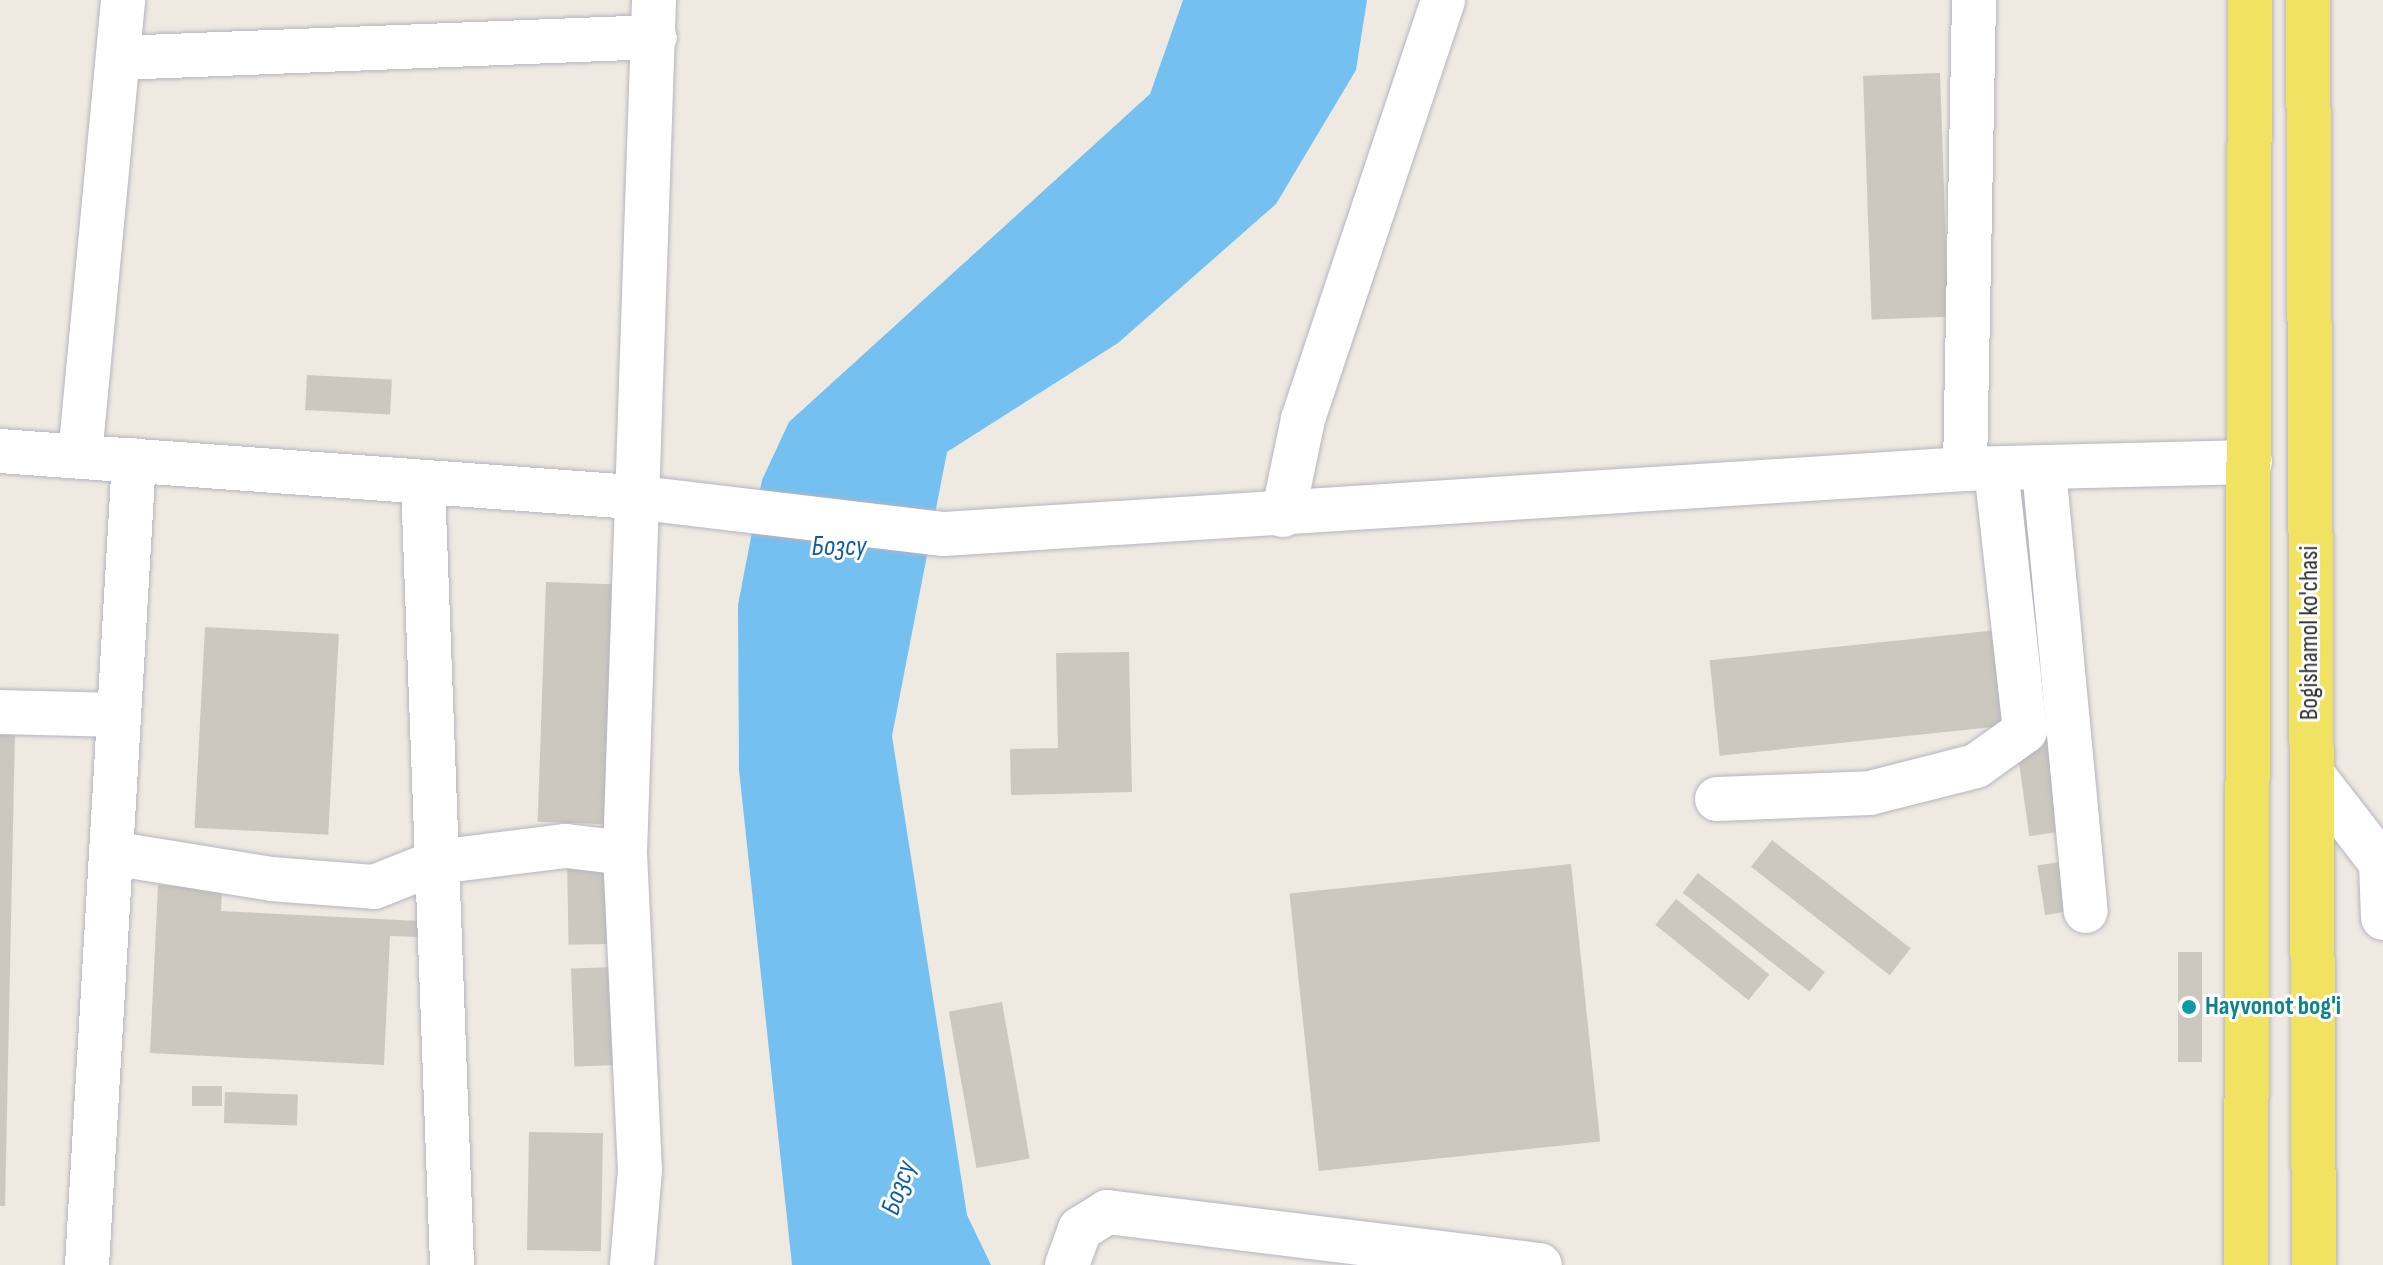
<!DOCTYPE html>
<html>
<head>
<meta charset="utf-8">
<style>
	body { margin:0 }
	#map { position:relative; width:2383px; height:1265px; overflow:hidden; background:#efeae1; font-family:"Sofia Sans Condensed",sans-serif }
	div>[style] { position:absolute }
	.water>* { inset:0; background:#74c0f0 }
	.building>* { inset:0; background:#cbc8bf; transform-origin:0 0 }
	.roads { filter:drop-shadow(0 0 2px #b4b5c1) drop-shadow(0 0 2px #b4b5c1) }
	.minor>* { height:44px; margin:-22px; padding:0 22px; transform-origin:22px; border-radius:22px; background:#fff }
	.major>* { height:44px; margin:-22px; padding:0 22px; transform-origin:22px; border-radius:22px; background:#f2e262 }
	.dots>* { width:22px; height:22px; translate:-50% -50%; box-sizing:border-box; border:4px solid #fff; border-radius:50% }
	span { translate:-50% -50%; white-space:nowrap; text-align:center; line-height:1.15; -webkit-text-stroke:6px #fff; paint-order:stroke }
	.street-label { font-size:26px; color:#2e2e2e }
	.culture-label { font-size:26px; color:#0d838f; font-weight:700 }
	.left { translate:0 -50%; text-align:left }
	.water-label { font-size:28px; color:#0d5da3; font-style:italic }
</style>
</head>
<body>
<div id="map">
	<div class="water">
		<div style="clip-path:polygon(1183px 0,1367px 0,1356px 70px,1276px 204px,1118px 343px,947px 452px,892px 736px,967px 1215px,991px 1265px,792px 1265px,739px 770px,738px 605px,762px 480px,789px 422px,1150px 94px)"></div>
	</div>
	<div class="building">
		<div style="left:1940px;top:73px;width:244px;height:77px;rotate:88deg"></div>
		<div style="left:307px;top:375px;width:85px;height:35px;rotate:3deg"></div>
		<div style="left:546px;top:582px;width:74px;height:240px;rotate:2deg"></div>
		<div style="left:205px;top:627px;width:134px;height:201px;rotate:3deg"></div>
		<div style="left:2007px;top:629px;width:96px;height:299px;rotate:84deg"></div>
		<div style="clip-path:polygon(1129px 652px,1132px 792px,1011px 795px,1010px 749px,1058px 748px,1056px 653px)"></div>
		<div style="clip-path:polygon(0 731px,15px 731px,5px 1206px,0 1206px)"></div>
		<div style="left:2052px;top:739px;width:93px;height:36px;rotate:82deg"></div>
		<div style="left:1772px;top:840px;width:176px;height:34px;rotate:38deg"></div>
		<div style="left:609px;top:857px;width:87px;height:42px;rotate:89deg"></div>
		<div style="left:2066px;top:861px;width:50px;height:29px;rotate:81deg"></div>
		<div style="left:1571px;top:864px;width:279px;height:283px;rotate:84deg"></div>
		<div style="left:1698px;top:873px;width:161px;height:25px;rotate:38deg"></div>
		<div style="clip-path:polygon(158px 885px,222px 888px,221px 911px,419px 921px,418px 937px,390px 936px,384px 1065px,150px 1053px)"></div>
		<div style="left:1676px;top:899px;width:120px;height:33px;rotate:39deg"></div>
		<div style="left:2178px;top:952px;width:24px;height:110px"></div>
		<div style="left:614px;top:967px;width:98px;height:43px;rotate:88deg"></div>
		<div style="left:1002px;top:1002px;width:159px;height:54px;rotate:80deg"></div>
		<div style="left:192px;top:1086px;width:30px;height:20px"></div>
		<div style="left:225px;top:1092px;width:73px;height:31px;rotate:2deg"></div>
		<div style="left:529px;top:1132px;width:74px;height:118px;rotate:1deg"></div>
	</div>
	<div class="roads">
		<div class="minor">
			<div style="left:118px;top:58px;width:537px;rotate:-2.24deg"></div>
			<div style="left:0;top:451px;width:635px;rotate:4.16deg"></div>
			<div style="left:633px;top:497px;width:313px;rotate:6.8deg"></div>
			<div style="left:944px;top:534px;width:1023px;rotate:-3.64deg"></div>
			<div style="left:1965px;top:469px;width:285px;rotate:-1.4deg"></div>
			<div style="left:80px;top:456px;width:458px;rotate:-84.6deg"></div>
			<div style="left:1965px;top:469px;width:469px;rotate:-88.9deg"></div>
			<div style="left:2044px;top:470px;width:443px;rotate:84.6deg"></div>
			<div style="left:423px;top:484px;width:782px;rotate:87.87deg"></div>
			<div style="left:1283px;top:515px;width:98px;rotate:-78.2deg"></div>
			<div style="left:1303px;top:419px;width:442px;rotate:-71.5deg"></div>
			<div style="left:0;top:712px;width:119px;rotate:1.4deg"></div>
			<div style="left:2312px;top:774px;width:113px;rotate:52.2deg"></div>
			<div style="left:2381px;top:863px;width:55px;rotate:87.9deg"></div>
			<div style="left:1717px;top:799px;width:153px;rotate:-2.2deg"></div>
			<div style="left:1870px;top:793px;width:109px;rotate:-14.3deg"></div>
			<div style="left:1976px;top:766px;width:60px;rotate:-35.5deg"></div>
			<div style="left:2025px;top:731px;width:263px;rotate:-96.3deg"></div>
			<div style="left:111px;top:853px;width:162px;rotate:9.2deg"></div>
			<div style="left:271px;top:879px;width:103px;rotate:4.4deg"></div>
			<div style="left:374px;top:887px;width:68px;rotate:-21.6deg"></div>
			<div style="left:437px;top:862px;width:130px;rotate:-7.1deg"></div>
			<div style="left:566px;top:846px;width:59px;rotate:6.8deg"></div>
			<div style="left:625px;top:853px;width:853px;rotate:-88.05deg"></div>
			<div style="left:625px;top:853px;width:317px;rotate:87.3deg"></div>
			<div style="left:640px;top:1170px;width:95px;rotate:94.8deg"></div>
			<div style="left:87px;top:1265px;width:806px;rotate:-86.66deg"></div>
			<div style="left:1067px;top:1265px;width:38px;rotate:-70deg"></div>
			<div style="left:1080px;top:1229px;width:32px;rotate:-32deg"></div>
			<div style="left:1107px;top:1212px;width:436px;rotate:7deg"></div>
		</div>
		<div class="major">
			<div style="left:2308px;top:0;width:1265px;rotate:89.73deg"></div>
			<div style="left:2246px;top:1265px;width:1265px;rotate:-89.82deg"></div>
		</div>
	</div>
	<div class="dots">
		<div style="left:2189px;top:1007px;background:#0f9aa8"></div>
	</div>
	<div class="street-label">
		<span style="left:2310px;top:633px;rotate:-90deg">Bogishamol ko'chasi</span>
	</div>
	<div class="culture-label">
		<span class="left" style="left:2205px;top:1007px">Hayvonot bog'i</span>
	</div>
	<div class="water-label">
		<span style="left:839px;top:547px">Бозсу</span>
		<span style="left:899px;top:1188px;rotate:-71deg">Бозсу</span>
	</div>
</div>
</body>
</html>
